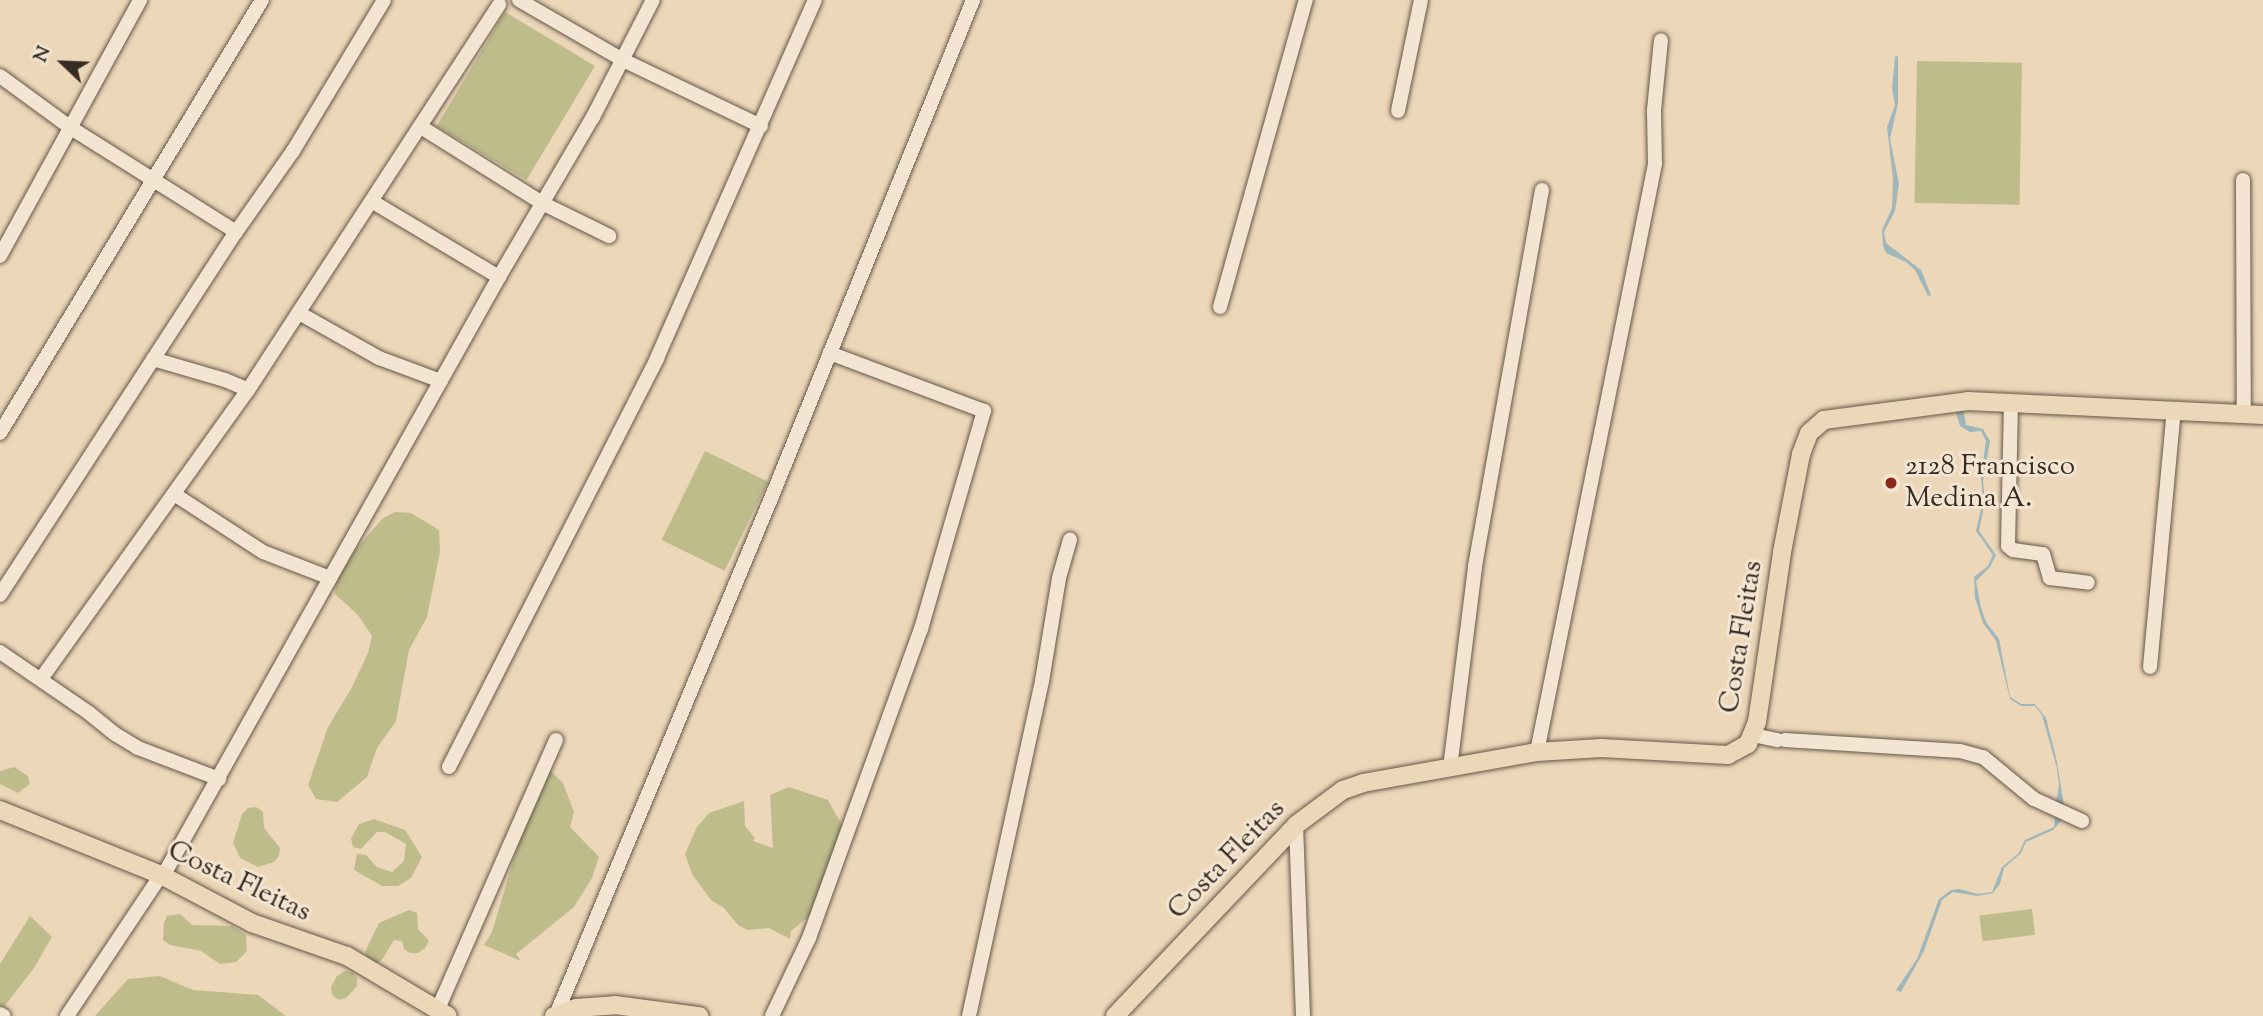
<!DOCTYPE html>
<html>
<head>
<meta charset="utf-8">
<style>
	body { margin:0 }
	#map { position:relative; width:2263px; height:1016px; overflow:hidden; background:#ecd7b9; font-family:"Sorts Mill Goudy",serif }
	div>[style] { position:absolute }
	.green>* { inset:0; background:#bebc8b; transform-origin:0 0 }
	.water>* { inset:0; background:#9fb6bb }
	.roads { filter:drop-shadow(0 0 2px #645748) drop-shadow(0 0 2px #645748) }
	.minor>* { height:14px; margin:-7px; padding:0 7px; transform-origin:7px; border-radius:7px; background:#f3e5d2 }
	.major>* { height:18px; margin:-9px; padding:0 9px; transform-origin:9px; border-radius:9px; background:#ecd7b9 }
	.dots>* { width:19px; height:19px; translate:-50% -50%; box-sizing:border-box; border:4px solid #f3e5d2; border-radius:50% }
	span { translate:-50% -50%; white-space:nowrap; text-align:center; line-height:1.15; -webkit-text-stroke:6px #f3e5d2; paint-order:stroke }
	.poi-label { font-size:28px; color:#372c23 }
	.left { translate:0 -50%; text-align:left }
	.street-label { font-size:28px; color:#372c23 }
	.north { position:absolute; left:28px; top:28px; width:70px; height:70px; -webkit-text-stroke:5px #f3e5d2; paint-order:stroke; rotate:293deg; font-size:19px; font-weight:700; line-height:28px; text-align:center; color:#372c23 }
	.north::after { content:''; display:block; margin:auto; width:24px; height:32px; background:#372c23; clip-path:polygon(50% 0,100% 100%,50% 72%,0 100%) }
</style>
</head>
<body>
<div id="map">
	<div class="green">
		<div style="left:505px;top:12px;width:105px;height:133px;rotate:31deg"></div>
		<div style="left:1917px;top:61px;width:105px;height:142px;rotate:1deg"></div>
		<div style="left:705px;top:451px;width:70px;height:99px;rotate:26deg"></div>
		<div style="clip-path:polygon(395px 512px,411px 513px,439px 530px,440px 552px,427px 617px,409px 650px,396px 721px,377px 748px,367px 777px,337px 802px,316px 799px,308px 785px,328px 727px,351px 689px,368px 653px,372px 636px,358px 615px,335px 594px,337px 571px,383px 518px)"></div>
		<div style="clip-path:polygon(14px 767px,28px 776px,30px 784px,18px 793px,0 784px,0 771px)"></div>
		<div style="clip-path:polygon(550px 770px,563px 783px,574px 812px,570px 827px,599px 857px,592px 878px,574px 907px,516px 954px,521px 961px,484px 945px,492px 932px,520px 838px)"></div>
		<div style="clip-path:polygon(789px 787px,828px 800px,842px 825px,836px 859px,821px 898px,808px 917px,791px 931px,790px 939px,769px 928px,747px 930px,738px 925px,724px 908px,711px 900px,692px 874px,685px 854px,697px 827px,709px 813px,744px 801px,745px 826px,755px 838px,753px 841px,773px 848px,770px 795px)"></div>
		<div style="clip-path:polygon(256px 807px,263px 812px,264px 828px,280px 848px,279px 856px,274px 862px,258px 867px,240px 858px,233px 843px,242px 814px,248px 808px)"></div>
		<div style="clip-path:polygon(374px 819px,405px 830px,422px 857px,411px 878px,398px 886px,382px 886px,354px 870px,357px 854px,366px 855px,377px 867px,392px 872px,404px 861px,406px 844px,385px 832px,377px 832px,361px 849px,353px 847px,351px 839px,359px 824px)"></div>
		<div style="left:2032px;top:909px;width:26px;height:53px;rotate:83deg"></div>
		<div style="clip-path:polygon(409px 910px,417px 913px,418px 929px,429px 941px,425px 948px,418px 953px,410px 953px,404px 949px,402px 941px,394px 940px,382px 960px,375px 964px,368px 960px,365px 952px,379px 923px)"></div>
		<div style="clip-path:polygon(180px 914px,192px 925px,232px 926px,246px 935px,247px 951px,236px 962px,220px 964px,201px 951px,170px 945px,163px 940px,164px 923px,167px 916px)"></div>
		<div style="clip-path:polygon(30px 916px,52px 937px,34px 968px,0 1012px,0 964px)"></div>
		<div style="clip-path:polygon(344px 971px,352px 972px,357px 978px,357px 986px,346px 998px,339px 1000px,332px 995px,331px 987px,337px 976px)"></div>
		<div style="clip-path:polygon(160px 976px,193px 990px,258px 995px,286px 1016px,95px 1016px,128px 979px)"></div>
	</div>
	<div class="water">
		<div style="clip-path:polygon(1898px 56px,1898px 103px,1890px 139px,1899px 184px,1895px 211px,1884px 232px,1886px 243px,1921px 270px,1931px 295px,1928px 296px,1915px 270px,1906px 262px,1886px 253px,1883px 246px,1882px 230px,1892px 208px,1893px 179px,1887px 127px,1895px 105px,1892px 88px,1895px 57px)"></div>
		<div style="clip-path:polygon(1963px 408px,1966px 425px,1983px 429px,1990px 441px,1983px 482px,1985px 501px,1979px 531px,1996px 555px,1990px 567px,1976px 581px,1981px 608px,1986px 622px,1999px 639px,2010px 697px,2021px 704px,2035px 704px,2046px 718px,2057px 762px,2064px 806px,2056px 802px,2059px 786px,2057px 768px,2042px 715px,2035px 706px,2021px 706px,2010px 699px,1996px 641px,1983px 623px,1975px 598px,1974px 577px,1988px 566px,1993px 555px,1976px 531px,1983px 501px,1981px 476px,1986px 441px,1981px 431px,1970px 432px,1960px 426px,1955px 409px)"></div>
		<div style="clip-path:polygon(2055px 817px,2063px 819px,2053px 830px,2026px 842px,2021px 853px,2004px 868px,2000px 884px,1993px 893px,1977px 896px,1953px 892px,1942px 900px,1924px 951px,1901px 992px,1896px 990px,1917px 959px,1939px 899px,1951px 890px,1959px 889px,1978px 894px,1992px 892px,2002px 867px,2019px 853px,2025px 840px,2054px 827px)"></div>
	</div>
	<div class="roads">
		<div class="minor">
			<div style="left:519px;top:0;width:120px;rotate:30deg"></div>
			<div style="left:623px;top:60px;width:153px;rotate:25.6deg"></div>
			<div style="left:0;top:76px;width:88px;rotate:36.2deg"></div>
			<div style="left:71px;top:128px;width:195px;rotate:32.2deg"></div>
			<div style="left:1398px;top:111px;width:113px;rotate:-78.3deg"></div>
			<div style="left:421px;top:127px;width:143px;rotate:32.1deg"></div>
			<div style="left:542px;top:203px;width:75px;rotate:26.2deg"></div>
			<div style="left:2243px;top:180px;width:234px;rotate:89.8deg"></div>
			<div style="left:373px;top:202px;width:147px;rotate:30.8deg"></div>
			<div style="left:0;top:256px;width:292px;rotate:-61.3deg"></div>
			<div style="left:1220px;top:307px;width:319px;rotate:-74.4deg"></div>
			<div style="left:299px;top:313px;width:92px;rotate:29.4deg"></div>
			<div style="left:379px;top:358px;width:66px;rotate:20.4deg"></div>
			<div style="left:153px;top:359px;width:75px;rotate:16.3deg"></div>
			<div style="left:225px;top:380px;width:25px;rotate:23deg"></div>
			<div style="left:2011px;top:402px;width:144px;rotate:91.2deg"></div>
			<div style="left:2008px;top:546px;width:6px;rotate:39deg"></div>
			<div style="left:2013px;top:550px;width:30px;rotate:8deg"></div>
			<div style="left:2043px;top:554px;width:25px;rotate:74deg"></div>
			<div style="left:2050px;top:578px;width:38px;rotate:7deg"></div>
			<div style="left:0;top:433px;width:506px;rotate:-58.82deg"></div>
			<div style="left:174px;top:494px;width:106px;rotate:33.1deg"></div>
			<div style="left:263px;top:552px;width:72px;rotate:21.2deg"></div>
			<div style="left:0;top:595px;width:433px;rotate:-57deg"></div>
			<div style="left:236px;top:232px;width:99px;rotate:-54.9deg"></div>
			<div style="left:293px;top:151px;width:176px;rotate:-58.9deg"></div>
			<div style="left:0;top:652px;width:108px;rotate:34.4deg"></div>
			<div style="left:89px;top:713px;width:33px;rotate:39deg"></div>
			<div style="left:115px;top:734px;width:27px;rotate:31deg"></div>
			<div style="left:138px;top:748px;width:87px;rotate:20.9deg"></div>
			<div style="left:2150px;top:667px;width:258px;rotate:-84.7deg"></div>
			<div style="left:41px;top:679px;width:355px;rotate:-54.4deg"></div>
			<div style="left:248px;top:390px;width:460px;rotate:-56.9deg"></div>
			<div style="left:1753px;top:735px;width:25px;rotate:12deg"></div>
			<div style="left:1785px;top:740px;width:175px;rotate:3.6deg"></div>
			<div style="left:1960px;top:751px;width:24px;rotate:15deg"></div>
			<div style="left:1983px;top:757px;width:66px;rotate:39.5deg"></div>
			<div style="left:2034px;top:799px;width:53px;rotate:24.6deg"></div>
			<div style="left:1537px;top:752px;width:600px;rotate:-78.65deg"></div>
			<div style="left:1655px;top:164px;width:54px;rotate:-91.1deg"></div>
			<div style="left:1654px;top:110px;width:70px;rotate:-84.3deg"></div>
			<div style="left:449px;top:767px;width:459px;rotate:-63deg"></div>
			<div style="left:657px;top:358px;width:391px;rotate:-66.2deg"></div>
			<div style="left:1450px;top:768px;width:204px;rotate:-82.9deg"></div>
			<div style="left:1475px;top:566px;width:382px;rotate:-79.9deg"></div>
			<div style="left:1296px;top:825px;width:191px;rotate:87.9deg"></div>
			<div style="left:163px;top:876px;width:687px;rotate:-60.71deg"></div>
			<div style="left:499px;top:277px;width:186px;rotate:-59.6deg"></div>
			<div style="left:593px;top:117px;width:131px;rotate:-62.9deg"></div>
			<div style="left:437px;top:1011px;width:296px;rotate:-66.3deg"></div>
			<div style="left:0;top:1014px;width:4px;rotate:27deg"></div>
			<div style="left:556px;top:1015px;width:557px;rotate:-67.4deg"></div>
			<div style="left:770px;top:501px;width:541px;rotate:-67.94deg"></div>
			<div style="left:67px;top:1016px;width:169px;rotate:-56.3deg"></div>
			<div style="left:772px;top:1016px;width:86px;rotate:-64.6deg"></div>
			<div style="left:809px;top:938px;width:329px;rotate:-70.1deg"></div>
			<div style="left:921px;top:629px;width:227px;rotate:-73.9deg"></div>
			<div style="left:984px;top:411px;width:165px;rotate:-159.4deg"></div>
			<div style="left:969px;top:1016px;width:343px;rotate:-77.7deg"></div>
			<div style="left:1042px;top:681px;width:104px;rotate:-80.6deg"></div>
			<div style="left:1059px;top:578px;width:40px;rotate:-74deg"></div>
		</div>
		<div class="major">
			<div style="left:0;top:810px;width:174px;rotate:22deg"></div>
			<div style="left:161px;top:875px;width:103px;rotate:27.8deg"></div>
			<div style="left:252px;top:923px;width:101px;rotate:19.2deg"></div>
			<div style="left:347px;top:956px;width:117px;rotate:30.7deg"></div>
			<div style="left:554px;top:1016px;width:23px;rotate:-20deg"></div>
			<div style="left:576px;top:1008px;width:39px;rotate:-4deg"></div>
			<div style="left:615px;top:1005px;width:85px;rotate:7.5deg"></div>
			<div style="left:1115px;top:1016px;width:263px;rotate:-46.5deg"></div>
			<div style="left:1296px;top:825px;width:59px;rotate:-36.7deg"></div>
			<div style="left:1343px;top:790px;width:21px;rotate:-19deg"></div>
			<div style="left:1363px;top:783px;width:177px;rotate:-10.1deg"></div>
			<div style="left:1537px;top:752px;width:64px;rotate:-3.6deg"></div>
			<div style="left:1601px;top:748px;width:127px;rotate:3.2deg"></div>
			<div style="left:1728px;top:755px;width:23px;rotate:-29deg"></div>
			<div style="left:1748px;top:744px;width:24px;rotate:-68deg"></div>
			<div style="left:1757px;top:722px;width:172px;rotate:-81.6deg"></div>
			<div style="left:1782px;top:552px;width:100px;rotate:-79deg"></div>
			<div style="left:1801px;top:454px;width:22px;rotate:-69deg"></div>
			<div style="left:1809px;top:433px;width:20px;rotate:-41deg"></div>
			<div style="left:1824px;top:420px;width:145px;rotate:-7.5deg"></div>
			<div style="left:1968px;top:401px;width:295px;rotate:2.7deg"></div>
		</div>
	</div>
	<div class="dots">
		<div style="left:1891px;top:483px;background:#8f2418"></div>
	</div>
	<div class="poi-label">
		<span class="left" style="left:1905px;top:483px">2128 Francisco<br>Medina A.</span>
	</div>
	<div class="street-label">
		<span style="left:1742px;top:637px;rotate:-81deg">Costa Fleitas</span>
		<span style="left:1227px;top:860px;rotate:-46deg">Costa Fleitas</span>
		<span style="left:239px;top:882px;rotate:25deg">Costa Fleitas</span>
	</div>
	<div class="north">N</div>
</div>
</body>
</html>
